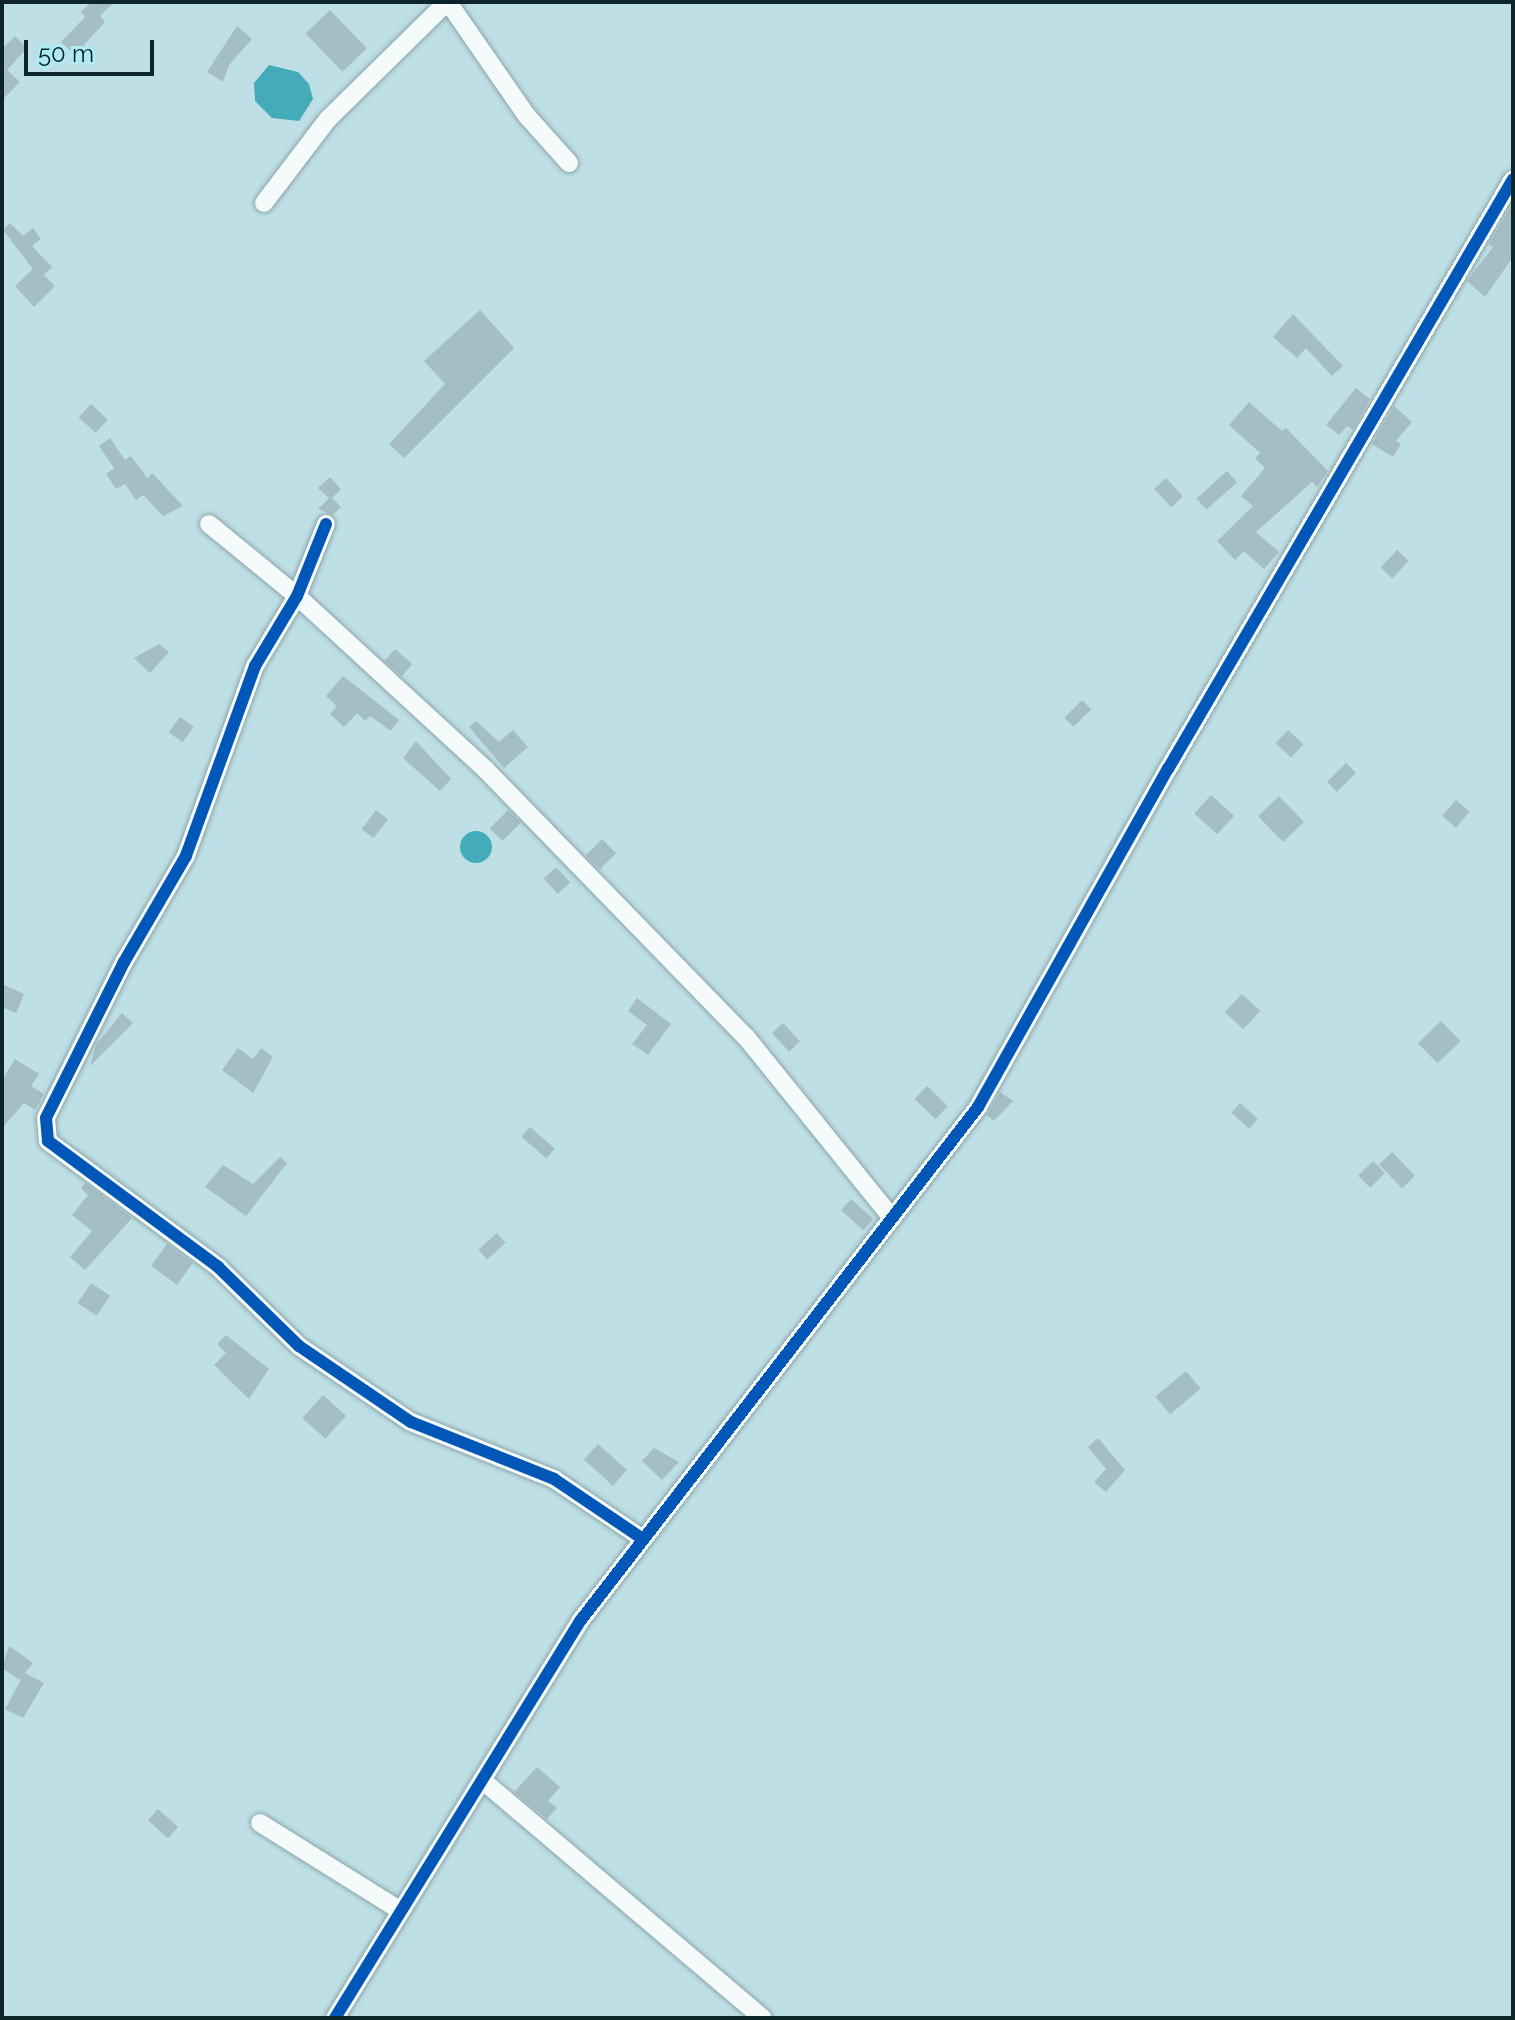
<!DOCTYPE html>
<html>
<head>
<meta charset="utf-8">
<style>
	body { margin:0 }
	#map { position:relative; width:1515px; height:2020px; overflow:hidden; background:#bedfe5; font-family:Raleway,sans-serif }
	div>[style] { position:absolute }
	.water>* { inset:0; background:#44acb8 }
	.round { border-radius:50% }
	.building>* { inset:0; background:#a5bdc4; transform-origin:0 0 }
	.roads { filter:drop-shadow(0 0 2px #8ba5aa) drop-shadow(0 0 2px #8ba5aa) }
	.street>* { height:18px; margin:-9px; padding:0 9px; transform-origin:9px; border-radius:9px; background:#f5fafb }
	.cycleway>* { height:12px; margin:-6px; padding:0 6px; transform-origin:6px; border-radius:6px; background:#0057b8 }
	span { translate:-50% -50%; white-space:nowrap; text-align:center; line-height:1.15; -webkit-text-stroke:6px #afebf4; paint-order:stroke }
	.frame { position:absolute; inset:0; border:4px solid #0d2529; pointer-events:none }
	.scale { position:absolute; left:24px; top:40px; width:130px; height:36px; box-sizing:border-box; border:4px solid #0d2529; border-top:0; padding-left:10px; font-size:24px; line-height:28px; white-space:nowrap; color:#0d2529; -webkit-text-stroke:6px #afebf4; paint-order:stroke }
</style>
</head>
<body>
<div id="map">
	<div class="water">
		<div style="clip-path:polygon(269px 65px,298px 72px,309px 84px,313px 99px,299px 121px,272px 118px,255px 101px,254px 83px)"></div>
		<div class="round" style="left:460px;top:831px;width:32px;height:32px"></div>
	</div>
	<div class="building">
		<div style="clip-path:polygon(91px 2px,114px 2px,100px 16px,105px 22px,75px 55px,61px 42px,85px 17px,81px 12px)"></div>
		<div style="left:330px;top:10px;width:53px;height:34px;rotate:46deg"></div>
		<div style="clip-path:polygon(237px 26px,252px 39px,229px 65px,223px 82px,207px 72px)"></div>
		<div style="clip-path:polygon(15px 36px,27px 48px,7px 70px,20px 82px,2px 100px,2px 49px)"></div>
		<div style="clip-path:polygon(1513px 203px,1513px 257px,1485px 297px,1467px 281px,1493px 247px,1489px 244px)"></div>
		<div style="clip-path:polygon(10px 223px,23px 236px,33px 228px,41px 239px,32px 246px,52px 267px,44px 275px,55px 286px,34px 307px,15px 286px,33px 269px,3px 230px)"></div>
		<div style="clip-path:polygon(480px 310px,514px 348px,404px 458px,389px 444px,445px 384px,424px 361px)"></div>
		<div style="clip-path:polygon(1293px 314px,1343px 366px,1332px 376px,1306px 348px,1297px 358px,1273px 337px)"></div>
		<div style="clip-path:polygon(1356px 388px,1370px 399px,1353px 430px,1347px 426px,1339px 435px,1326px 425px)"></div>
		<div style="clip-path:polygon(1249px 402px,1282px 431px,1286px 428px,1328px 471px,1317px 487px,1312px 482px,1256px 532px,1279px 552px,1264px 569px,1244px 551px,1235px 560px,1217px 541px,1253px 506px,1241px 496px,1265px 468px,1255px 458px,1260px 453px,1229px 425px)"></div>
		<div style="left:91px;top:404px;width:23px;height:18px;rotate:43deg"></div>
		<div style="clip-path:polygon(1394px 406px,1412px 422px,1396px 441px,1401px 444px,1393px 457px,1372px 444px)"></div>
		<div style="clip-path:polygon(110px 438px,125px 460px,131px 456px,147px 478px,152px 473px,183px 506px,163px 516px,143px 495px,136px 500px,125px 484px,116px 489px,106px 474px,114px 468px,99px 446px)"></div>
		<div style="left:1227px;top:471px;width:15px;height:41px;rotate:48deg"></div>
		<div style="clip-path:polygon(330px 477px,341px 489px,332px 498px,341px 507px,333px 515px,318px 509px,329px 498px,318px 488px)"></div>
		<div style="left:1166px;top:478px;width:25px;height:16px;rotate:47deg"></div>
		<div style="left:1397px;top:550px;width:16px;height:24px;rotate:43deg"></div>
		<div style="clip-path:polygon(159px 644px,169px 652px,150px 673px,134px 658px)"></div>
		<div style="left:395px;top:649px;width:23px;height:16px;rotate:41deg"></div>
		<div style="clip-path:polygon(343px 676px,399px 720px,391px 731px,370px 716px,365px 721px,357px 713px,344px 727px,330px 714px,337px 706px,326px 696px)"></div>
		<div style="left:1082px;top:700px;width:13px;height:25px;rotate:45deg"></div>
		<div style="left:180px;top:717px;width:17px;height:19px;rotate:36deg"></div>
		<div style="clip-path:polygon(476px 721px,499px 742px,513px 730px,528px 747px,504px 768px,469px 727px)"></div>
		<div style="left:1288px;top:730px;width:21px;height:18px;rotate:43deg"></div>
		<div style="clip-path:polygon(416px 741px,451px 779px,440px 791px,403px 758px)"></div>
		<div style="left:1346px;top:763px;width:14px;height:27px;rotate:45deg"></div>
		<div style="left:1211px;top:795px;width:31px;height:25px;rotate:42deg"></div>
		<div style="left:1279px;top:796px;width:36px;height:29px;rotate:46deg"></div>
		<div style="left:1456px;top:800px;width:18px;height:21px;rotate:41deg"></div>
		<div style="left:376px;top:810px;width:15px;height:24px;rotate:37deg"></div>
		<div style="left:508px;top:810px;width:18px;height:26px;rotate:45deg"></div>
		<div style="left:602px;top:839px;width:20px;height:23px;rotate:45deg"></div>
		<div style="left:556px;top:867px;width:21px;height:17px;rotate:47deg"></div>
		<div style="clip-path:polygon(2px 984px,24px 994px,16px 1013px,2px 1007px)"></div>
		<div style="left:1242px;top:994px;width:25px;height:25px;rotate:43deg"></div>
		<div style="clip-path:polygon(637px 998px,671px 1024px,648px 1055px,632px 1044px,647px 1025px,628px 1011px)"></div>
		<div style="clip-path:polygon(122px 1013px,133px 1023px,90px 1066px,96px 1045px)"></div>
		<div style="left:1441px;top:1021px;width:28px;height:32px;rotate:46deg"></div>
		<div style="left:783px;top:1023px;width:25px;height:15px;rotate:47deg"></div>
		<div style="clip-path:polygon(238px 1048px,253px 1059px,261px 1048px,273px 1057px,253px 1093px,222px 1070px)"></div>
		<div style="clip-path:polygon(15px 1059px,39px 1074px,31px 1086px,44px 1094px,35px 1110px,24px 1103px,2px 1128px,2px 1080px)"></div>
		<div style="left:927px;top:1086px;width:29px;height:18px;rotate:44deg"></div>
		<div style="clip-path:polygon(1000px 1092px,1013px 1101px,994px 1121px,987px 1115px)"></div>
		<div style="left:1240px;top:1103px;width:24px;height:13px;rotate:42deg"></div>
		<div style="left:530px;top:1127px;width:33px;height:13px;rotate:41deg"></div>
		<div style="left:1392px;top:1152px;width:33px;height:18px;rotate:46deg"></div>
		<div style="clip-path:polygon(280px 1157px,287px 1163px,246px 1216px,205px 1187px,223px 1165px,253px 1184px)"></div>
		<div style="left:1373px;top:1161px;width:17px;height:21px;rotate:45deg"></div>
		<div style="clip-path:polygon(85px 1183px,132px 1218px,85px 1270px,70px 1257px,92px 1231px,72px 1215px,88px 1195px,81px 1188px)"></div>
		<div style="left:851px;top:1199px;width:30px;height:15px;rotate:42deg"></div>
		<div style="left:497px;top:1233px;width:13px;height:25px;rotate:48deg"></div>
		<div style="left:167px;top:1244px;width:32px;height:27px;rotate:36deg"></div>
		<div style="left:91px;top:1283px;width:23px;height:24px;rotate:34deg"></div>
		<div style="clip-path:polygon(226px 1335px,269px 1369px,249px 1399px,214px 1365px,226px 1353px,217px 1344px)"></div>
		<div style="left:1186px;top:1371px;width:23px;height:40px;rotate:50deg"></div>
		<div style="left:323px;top:1395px;width:31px;height:31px;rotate:42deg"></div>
		<div style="clip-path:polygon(1098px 1438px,1125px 1470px,1106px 1492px,1094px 1482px,1106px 1469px,1088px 1447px)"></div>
		<div style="left:598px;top:1444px;width:39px;height:21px;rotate:42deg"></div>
		<div style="clip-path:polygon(654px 1448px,679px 1462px,662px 1480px,642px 1461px)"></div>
		<div style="clip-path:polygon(9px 1646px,33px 1663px,25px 1673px,44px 1683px,23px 1718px,5px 1709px,23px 1676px,20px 1680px,2px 1668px)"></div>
		<div style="clip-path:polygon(537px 1767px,560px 1787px,548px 1801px,557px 1808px,547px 1819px,514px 1792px)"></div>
		<div style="left:158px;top:1809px;width:27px;height:15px;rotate:42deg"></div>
	</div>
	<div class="roads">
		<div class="street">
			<div style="left:448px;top:2px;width:139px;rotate:55.3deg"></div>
			<div style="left:527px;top:116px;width:63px;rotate:48.2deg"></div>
			<div style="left:264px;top:203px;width:106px;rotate:-52.7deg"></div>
			<div style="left:328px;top:119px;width:167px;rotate:-44.5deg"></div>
			<div style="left:209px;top:524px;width:114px;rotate:39.3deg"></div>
			<div style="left:297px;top:596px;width:257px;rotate:42.6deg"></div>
			<div style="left:486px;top:770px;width:373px;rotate:45.8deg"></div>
			<div style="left:746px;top:1037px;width:233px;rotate:51.1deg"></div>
			<div style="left:326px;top:524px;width:78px;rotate:111.9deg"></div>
			<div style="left:297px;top:596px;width:82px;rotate:121deg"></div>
			<div style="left:255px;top:666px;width:202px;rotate:110deg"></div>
			<div style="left:186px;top:856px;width:123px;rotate:120.3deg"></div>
			<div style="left:124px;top:962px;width:174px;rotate:116.6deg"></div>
			<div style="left:46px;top:1118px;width:23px;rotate:85deg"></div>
			<div style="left:48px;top:1141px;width:212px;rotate:36.5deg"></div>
			<div style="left:218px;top:1267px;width:113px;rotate:44.3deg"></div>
			<div style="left:299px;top:1346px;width:135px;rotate:34.2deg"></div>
			<div style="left:411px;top:1422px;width:154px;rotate:21.7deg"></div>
			<div style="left:554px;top:1479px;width:107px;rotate:34deg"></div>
			<div style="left:482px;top:1780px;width:368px;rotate:40.3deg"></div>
			<div style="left:260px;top:1823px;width:166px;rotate:32deg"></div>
			<div style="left:335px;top:2018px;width:468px;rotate:-58.3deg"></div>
			<div style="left:581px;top:1620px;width:649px;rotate:-52.26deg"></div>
			<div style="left:978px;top:1107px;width:388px;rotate:-60.7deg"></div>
			<div style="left:1168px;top:769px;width:683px;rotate:-59.68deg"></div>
		</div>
	</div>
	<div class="cycleway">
		<div style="left:326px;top:524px;width:78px;rotate:111.9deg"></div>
		<div style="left:297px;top:596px;width:82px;rotate:121deg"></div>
		<div style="left:255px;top:666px;width:202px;rotate:110deg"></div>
		<div style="left:186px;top:856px;width:123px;rotate:120.3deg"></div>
		<div style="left:124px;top:962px;width:174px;rotate:116.6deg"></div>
		<div style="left:46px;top:1118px;width:23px;rotate:85deg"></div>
		<div style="left:48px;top:1141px;width:212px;rotate:36.5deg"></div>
		<div style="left:218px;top:1267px;width:113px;rotate:44.3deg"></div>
		<div style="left:299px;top:1346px;width:135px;rotate:34.2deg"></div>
		<div style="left:411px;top:1422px;width:154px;rotate:21.7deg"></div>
		<div style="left:554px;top:1479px;width:107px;rotate:34deg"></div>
		<div style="left:335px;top:2018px;width:468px;rotate:-58.3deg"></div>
		<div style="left:581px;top:1620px;width:649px;rotate:-52.26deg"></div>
		<div style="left:978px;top:1107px;width:388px;rotate:-60.7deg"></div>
		<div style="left:1168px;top:769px;width:683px;rotate:-59.68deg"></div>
	</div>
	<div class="frame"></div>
	<div class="scale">50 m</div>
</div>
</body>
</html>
